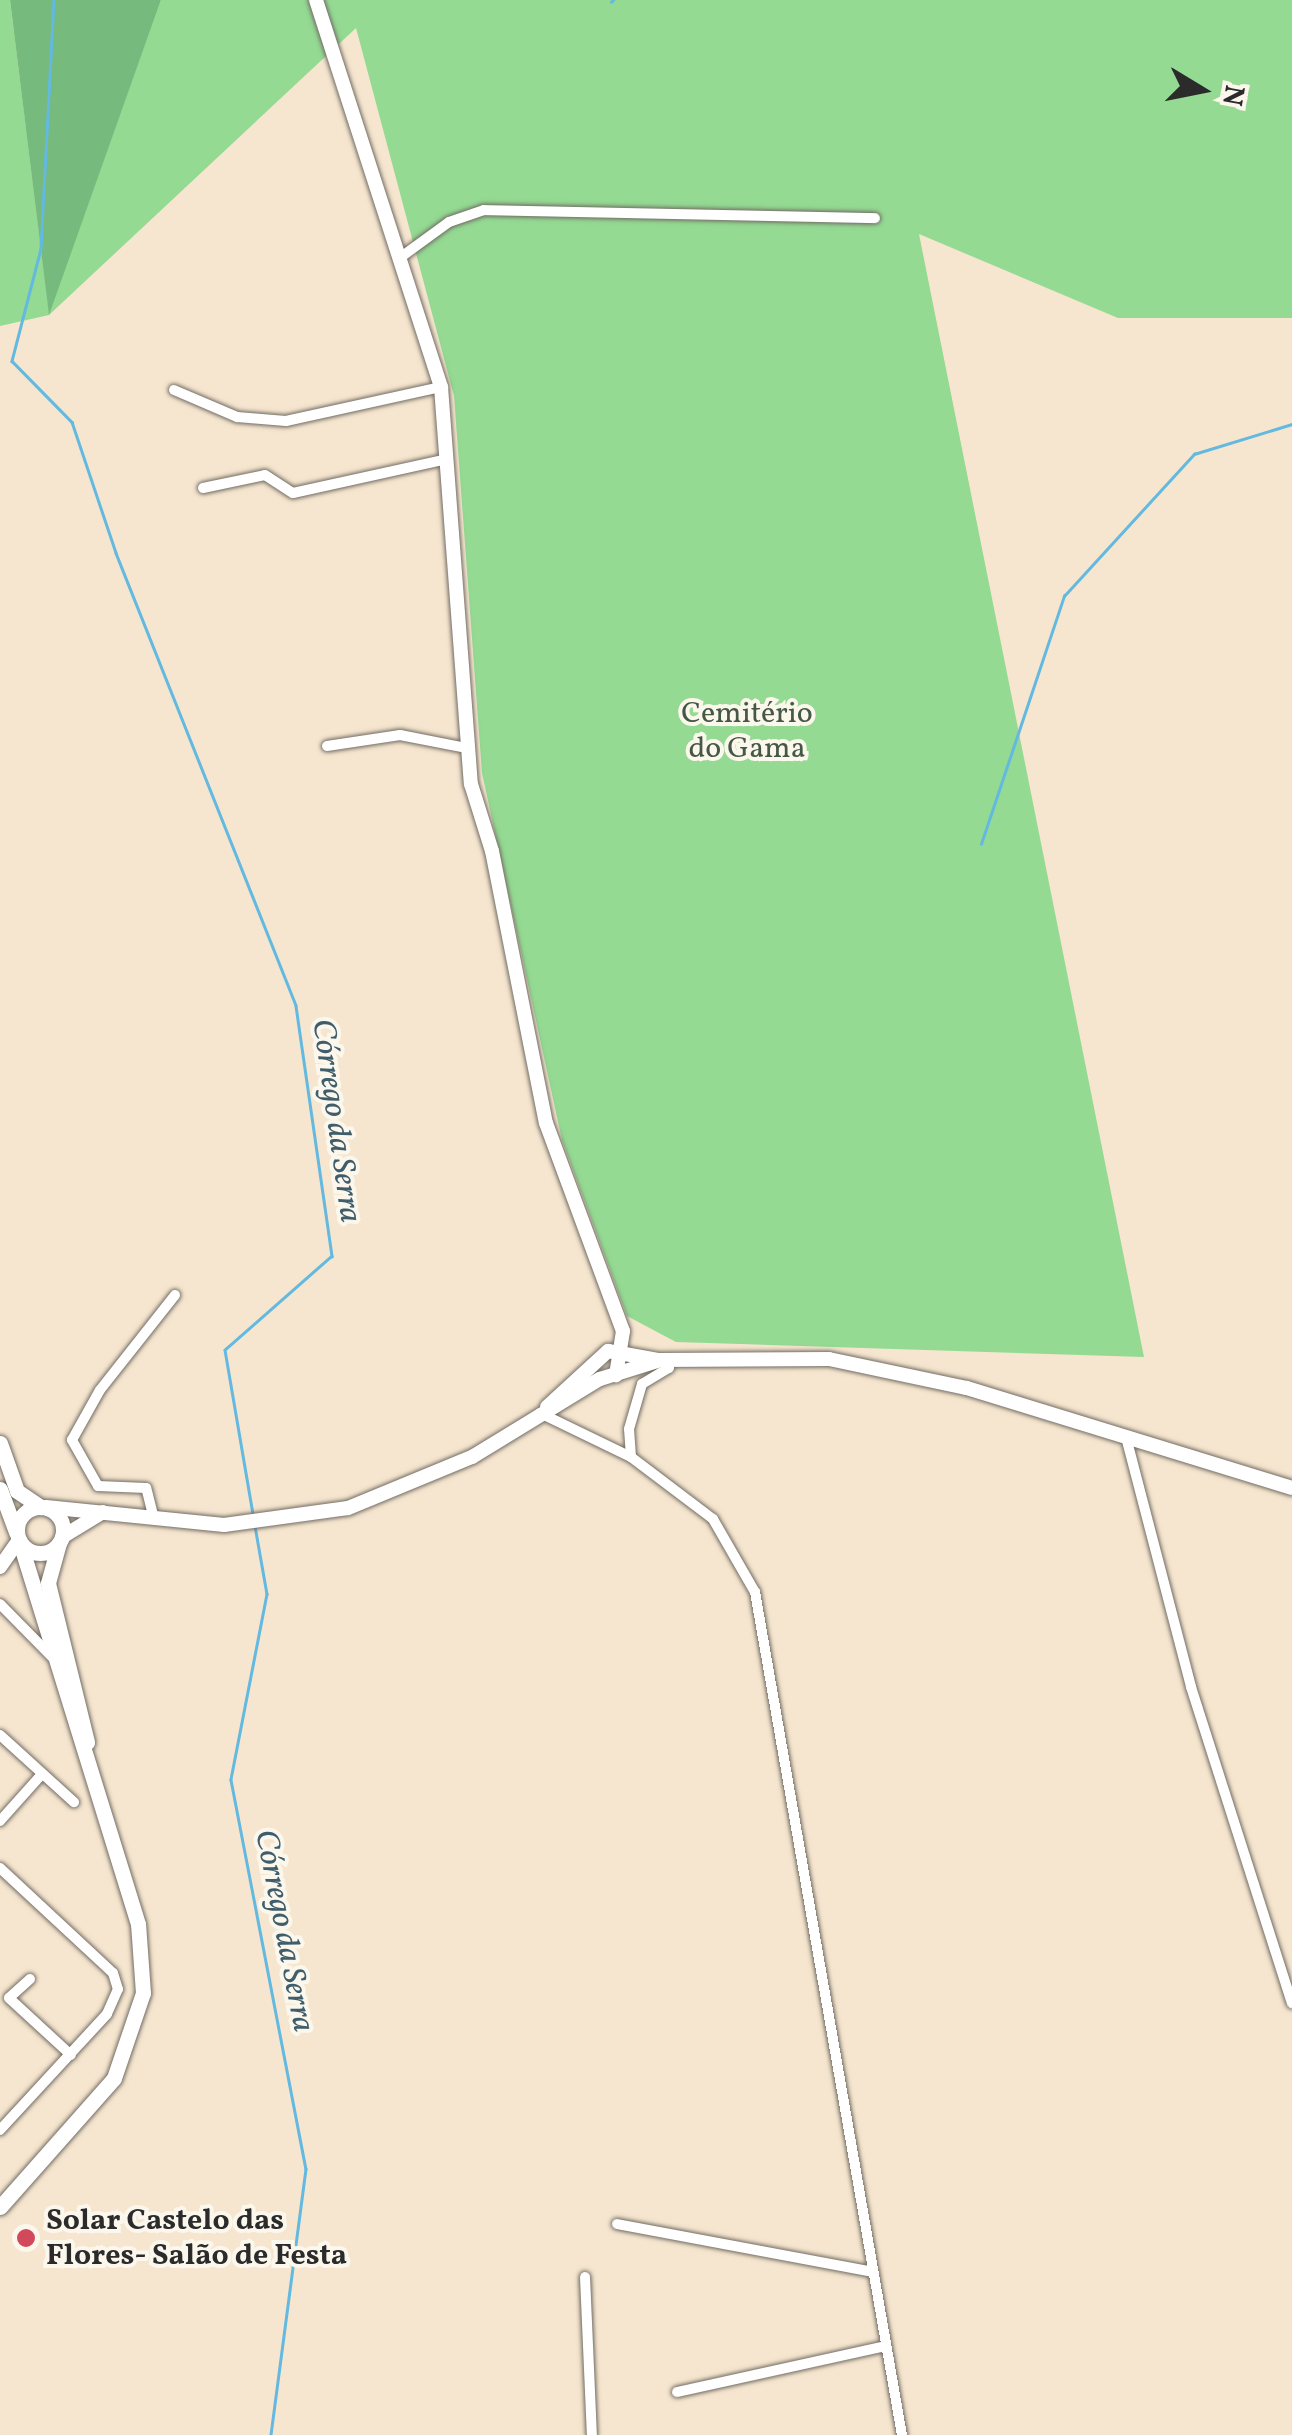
<!DOCTYPE html>
<html>
<head>
<meta charset="utf-8">
<style>
	body { margin:0 }
	#map { position:relative; width:1292px; height:2435px; overflow:hidden; background:#f6e6cf; font-family:Vollkorn,serif }
	div>[style] { position:absolute }
	.green>* { inset:0; background:#94da93 }
	.forest>* { inset:0; background:#77ba7d }
	.stream>* { height:2.5px; margin:-1.25px; padding:0 1.25px; transform-origin:1.25px; border-radius:1.25px; background:#63b9df }
	.roads { filter:drop-shadow(0 0 2px #726c64) drop-shadow(0 0 2px #726c64) }
	.street>* { height:10px; margin:-5px; padding:0 5px; transform-origin:5px; border-radius:5px; background:#fff }
	.secondary>* { height:14px; margin:-7px; padding:0 7px; transform-origin:7px; border-radius:7px; background:#fff }
	.primary>* { height:15px; margin:-7.5px; padding:0 7.5px; transform-origin:7.5px; border-radius:7.5px; background:#fff }
	.primary>.ring { margin:-7.5px; padding:0; box-sizing:content-box; background:none; border:15px solid #fff; border-radius:50% }
	.dots>* { width:28px; height:28px; translate:-50% -50%; box-sizing:border-box; border:5px solid #fbf7ec; border-radius:50% }
	span { translate:-50% -50%; white-space:nowrap; text-align:center; line-height:1.15; -webkit-text-stroke:8px #fbf7ec; paint-order:stroke }
	.park-label { font-size:30px; color:#455745 }
	.poi-label { font-size:30px; color:#2b2b2b; font-weight:700 }
	.left { translate:0 -50%; text-align:left }
	.water-label { font-size:32px; color:#3f5d6a; font-style:italic }
	.north { position:absolute; left:1152px; top:40px; width:100px; height:100px; -webkit-text-stroke:8px #fbf7ec; paint-order:stroke; rotate:100deg; font-size:28px; font-weight:700; line-height:40px; text-align:center; color:#2b2b2b }
	.north::after { content:''; display:block; margin:auto; width:35px; height:45px; background:#2b2b2b; clip-path:polygon(50% 0,100% 100%,50% 72%,0 100%) }
</style>
</head>
<body>
<div id="map">
	<div class="green">
		<div style="clip-path:polygon(0 0,10px 0,49px 312px,161px 0,1292px 0,1292px 318px,1118px 318px,919px 234px,1144px 1357px,676px 1342px,627px 1316px,562px 1140px,482px 773px,454px 396px,356px 28px,49px 315px,0 326px)"></div>
	</div>
	<div class="forest">
		<div style="clip-path:polygon(10px 0,161px 0,49px 315px)"></div>
	</div>
	<div class="stream">
		<div style="left:54px;top:0;width:249px;rotate:93deg"></div>
		<div style="left:41px;top:249px;width:116px;rotate:104.5deg"></div>
		<div style="left:12px;top:361px;width:86px;rotate:45.5deg"></div>
		<div style="left:72px;top:422px;width:138px;rotate:71.4deg"></div>
		<div style="left:116px;top:553px;width:487px;rotate:68.3deg"></div>
		<div style="left:296px;top:1006px;width:253px;rotate:81.8deg"></div>
		<div style="left:332px;top:1256px;width:142px;rotate:138.7deg"></div>
		<div style="left:225px;top:1350px;width:165px;rotate:80.3deg"></div>
		<div style="left:611px;top:2px;width:3px;rotate:-45deg"></div>
		<div style="left:981px;top:844px;width:262px;rotate:-71.5deg"></div>
		<div style="left:1064px;top:596px;width:193px;rotate:-47.5deg"></div>
		<div style="left:1194px;top:454px;width:102px;rotate:-17deg"></div>
		<div style="left:255px;top:1526px;width:69px;rotate:80deg"></div>
		<div style="left:267px;top:1594px;width:189px;rotate:101deg"></div>
		<div style="left:231px;top:1780px;width:396px;rotate:79.1deg"></div>
		<div style="left:306px;top:2169px;width:268px;rotate:97.5deg"></div>
	</div>
	<div class="roads">
		<div class="street">
			<div style="left:401px;top:257px;width:59px;rotate:-36.1deg"></div>
			<div style="left:449px;top:222px;width:37px;rotate:-19deg"></div>
			<div style="left:484px;top:210px;width:391px;rotate:1.2deg"></div>
			<div style="left:174px;top:390px;width:69px;rotate:23.2deg"></div>
			<div style="left:237px;top:417px;width:49px;rotate:4.7deg"></div>
			<div style="left:286px;top:421px;width:159px;rotate:-12.4deg"></div>
			<div style="left:203px;top:488px;width:63px;rotate:-11.8deg"></div>
			<div style="left:265px;top:475px;width:33px;rotate:33deg"></div>
			<div style="left:293px;top:493px;width:154px;rotate:-12.4deg"></div>
			<div style="left:327px;top:746px;width:74px;rotate:-8.6deg"></div>
			<div style="left:400px;top:735px;width:67px;rotate:11.1deg"></div>
			<div style="left:540px;top:1413px;width:101px;rotate:25.8deg"></div>
			<div style="left:631px;top:1457px;width:103px;rotate:37.1deg"></div>
			<div style="left:713px;top:1519px;width:84px;rotate:60.1deg"></div>
			<div style="left:755px;top:1592px;width:856px;rotate:80.11deg"></div>
			<div style="left:1126px;top:1437px;width:258px;rotate:75.4deg"></div>
			<div style="left:1191px;top:1687px;width:332px;rotate:72.3deg"></div>
			<div style="left:631px;top:1457px;width:28px;rotate:-94deg"></div>
			<div style="left:629px;top:1429px;width:47px;rotate:-73.9deg"></div>
			<div style="left:642px;top:1384px;width:31px;rotate:-31deg"></div>
			<div style="left:669px;top:1368px;width:8px;rotate:-83deg"></div>
			<div style="left:154px;top:1519px;width:32px;rotate:-104deg"></div>
			<div style="left:146px;top:1488px;width:48px;rotate:-177.6deg"></div>
			<div style="left:98px;top:1486px;width:53px;rotate:-119.5deg"></div>
			<div style="left:72px;top:1440px;width:57px;rotate:-60.8deg"></div>
			<div style="left:100px;top:1390px;width:121px;rotate:-51.7deg"></div>
			<div style="left:0;top:1604px;width:74px;rotate:45.5deg"></div>
			<div style="left:0;top:1735px;width:100px;rotate:42.2deg"></div>
			<div style="left:0;top:1821px;width:63px;rotate:-48.2deg"></div>
			<div style="left:0;top:1868px;width:154px;rotate:42.9deg"></div>
			<div style="left:113px;top:1973px;width:17px;rotate:73deg"></div>
			<div style="left:118px;top:1989px;width:27px;rotate:114deg"></div>
			<div style="left:107px;top:2014px;width:158px;rotate:132.7deg"></div>
			<div style="left:30px;top:1979px;width:28px;rotate:138deg"></div>
			<div style="left:9px;top:1998px;width:84px;rotate:42.6deg"></div>
			<div style="left:617px;top:2224px;width:260px;rotate:10.6deg"></div>
			<div style="left:585px;top:2277px;width:158px;rotate:87.5deg"></div>
			<div style="left:677px;top:2392px;width:214px;rotate:-12.4deg"></div>
		</div>
		<div class="secondary">
			<div style="left:316px;top:0;width:407px;rotate:72.1deg"></div>
			<div style="left:441px;top:387px;width:398px;rotate:85.7deg"></div>
			<div style="left:471px;top:784px;width:70px;rotate:72.6deg"></div>
			<div style="left:492px;top:851px;width:277px;rotate:78.8deg"></div>
			<div style="left:546px;top:1123px;width:222px;rotate:69.7deg"></div>
			<div style="left:623px;top:1331px;width:45px;rotate:99deg"></div>
			<div style="left:547px;top:1407px;width:83px;rotate:-42.6deg"></div>
			<div style="left:608px;top:1351px;width:52px;rotate:10deg"></div>
			<div style="left:659px;top:1360px;width:170px;rotate:-0.3deg"></div>
			<div style="left:829px;top:1359px;width:141px;rotate:11.9deg"></div>
			<div style="left:967px;top:1388px;width:340px;rotate:17.1deg"></div>
			<div style="left:46px;top:1507px;width:179px;rotate:5.8deg"></div>
			<div style="left:224px;top:1525px;width:125px;rotate:-7.8deg"></div>
			<div style="left:348px;top:1508px;width:134px;rotate:-22.4deg"></div>
			<div style="left:472px;top:1457px;width:150px;rotate:-31.4deg"></div>
			<div style="left:600px;top:1379px;width:60px;rotate:-17.5deg"></div>
			<div style="left:62px;top:1537px;width:48px;rotate:-31.4deg"></div>
			<div style="left:0;top:1567px;width:33px;rotate:-55deg"></div>
		</div>
		<div class="primary">
			<div style="left:0;top:1443px;width:51px;rotate:70.5deg"></div>
			<div style="left:17px;top:1491px;width:29px;rotate:34deg"></div>
			<div style="left:0;top:1489px;width:46px;rotate:69.6deg"></div>
			<div class="ring" style="left:17px;top:1507px;width:31px;height:31px"></div>
			<div style="left:59px;top:1543px;width:41px;rotate:105.4deg"></div>
			<div style="left:48px;top:1583px;width:164px;rotate:76.2deg"></div>
			<div style="left:0;top:2207px;width:172px;rotate:-48.5deg"></div>
			<div style="left:114px;top:2078px;width:90px;rotate:-71.2deg"></div>
			<div style="left:143px;top:1993px;width:69px;rotate:-94.1deg"></div>
			<div style="left:138px;top:1924px;width:402px;rotate:-107.2deg"></div>
		</div>
	</div>
	<div class="dots">
		<div style="left:26px;top:2238px;background:#d1495b"></div>
	</div>
	<div class="park-label">
		<span style="left:747px;top:731px">Cemitério<br>do Gama</span>
	</div>
	<div class="poi-label">
		<span class="left" style="left:46px;top:2238px">Solar Castelo das<br>Flores- Salão de Festa</span>
	</div>
	<div class="water-label">
		<span style="left:335px;top:1121px;rotate:82deg">Córrego da Serra</span>
		<span style="left:283px;top:1931px;rotate:79deg">Córrego da Serra</span>
	</div>
	<div class="north">N</div>
</div>
</body>
</html>
